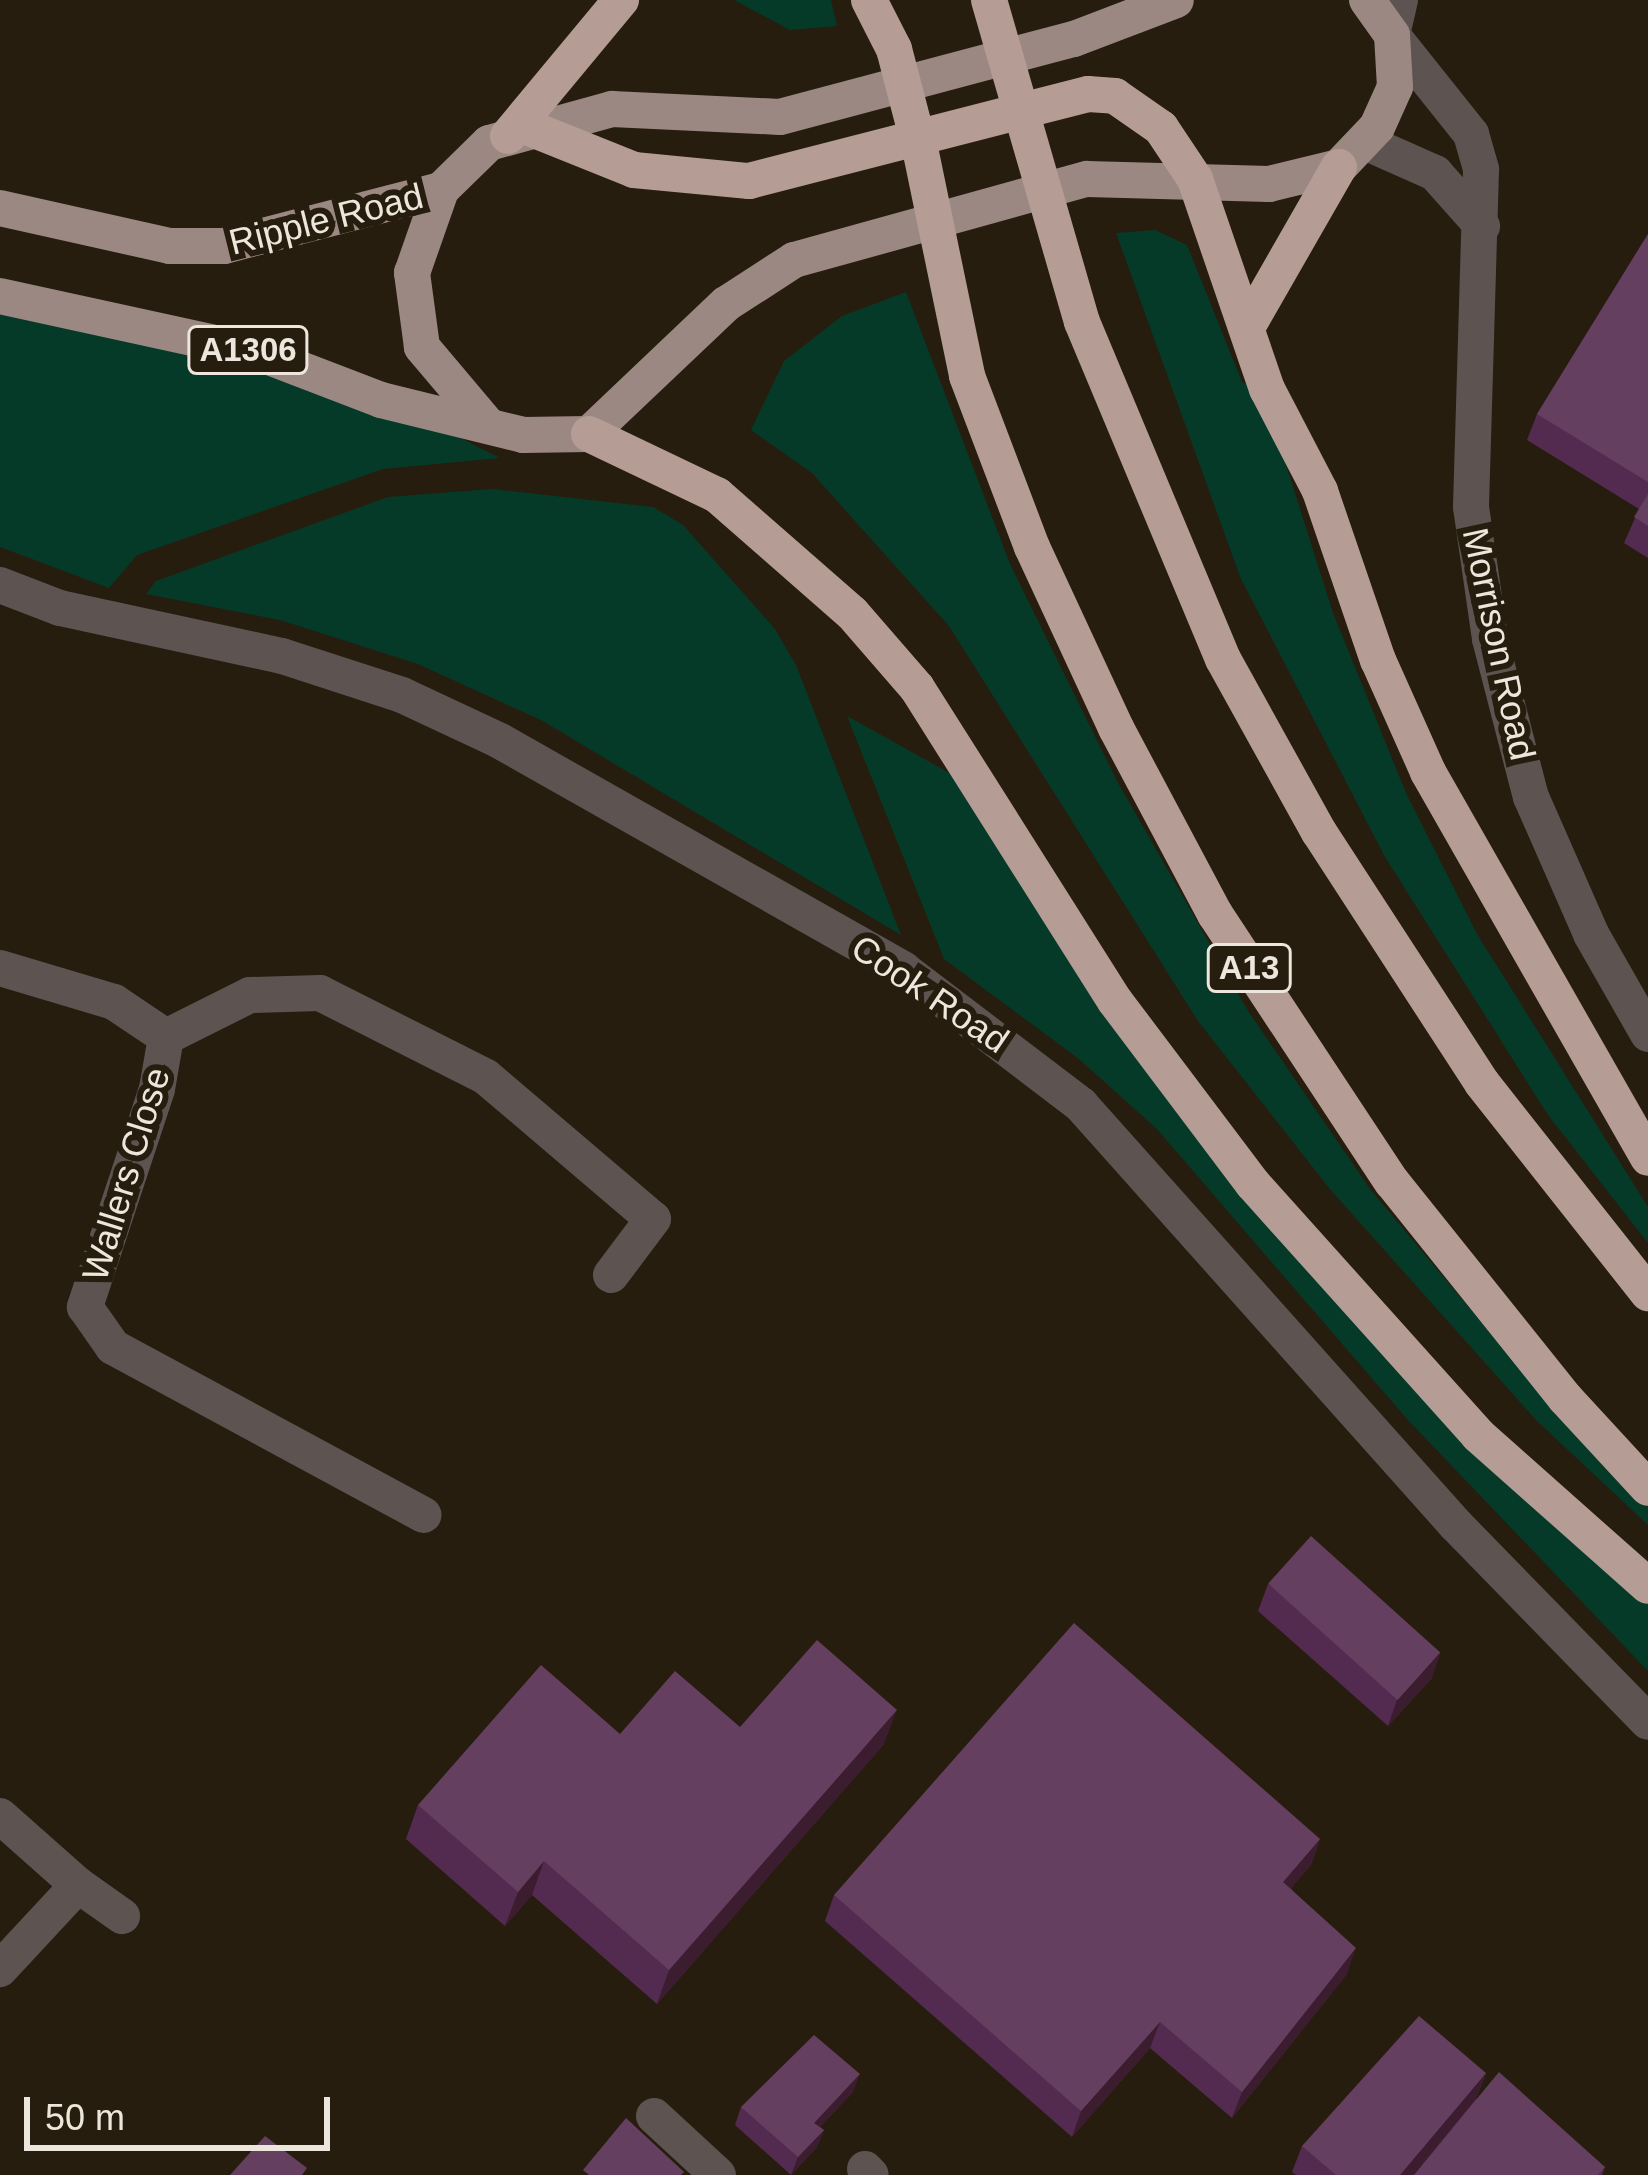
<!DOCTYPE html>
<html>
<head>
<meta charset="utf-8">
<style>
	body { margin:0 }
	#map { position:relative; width:1648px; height:2175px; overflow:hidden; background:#261d0e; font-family:Helvetica,sans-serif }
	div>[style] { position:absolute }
	.green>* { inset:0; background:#063a28 }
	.minor>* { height:36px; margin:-18px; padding:0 18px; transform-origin:18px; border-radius:18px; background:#5d5351 }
	.major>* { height:36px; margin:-18px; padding:0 18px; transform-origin:18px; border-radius:18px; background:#9c8883 }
	.highway>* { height:36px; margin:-18px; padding:0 18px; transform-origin:18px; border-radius:18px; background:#b59d96 }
	.wall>* { inset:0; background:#542b50 }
	.shaded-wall>* { inset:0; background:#3b1d2f }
	.building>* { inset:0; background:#653f5f; transform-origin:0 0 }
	span { translate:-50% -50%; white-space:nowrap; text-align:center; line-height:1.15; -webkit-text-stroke:12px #261d0e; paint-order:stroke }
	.shield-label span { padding:3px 9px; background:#261d0e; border:3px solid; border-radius:9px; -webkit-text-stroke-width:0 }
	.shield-label { font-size:33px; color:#ece6dc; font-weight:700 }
	.street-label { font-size:36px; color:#ece6dc }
	.scale { position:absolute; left:24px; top:2097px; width:306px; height:54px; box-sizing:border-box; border:6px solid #ece6dc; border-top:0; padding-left:15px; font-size:36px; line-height:42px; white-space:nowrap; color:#ece6dc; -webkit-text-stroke:9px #261d0e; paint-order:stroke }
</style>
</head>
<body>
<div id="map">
	<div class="green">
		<div style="clip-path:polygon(734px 0,831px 0,837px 26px,790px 30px)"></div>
		<div style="clip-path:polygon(1155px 230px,1187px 245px,1242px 382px,1263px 392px,1333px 613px,1406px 793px,1477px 934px,1648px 1207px,1648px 1243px,1548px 1115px,1385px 857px,1241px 579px,1116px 233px)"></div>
		<div style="clip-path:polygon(906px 292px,1010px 564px,1117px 781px,1248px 1011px,1370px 1189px,1537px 1389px,1648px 1504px,1648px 1525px,1536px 1420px,1329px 1188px,1198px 1021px,949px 626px,812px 473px,751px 430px,784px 361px,842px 316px)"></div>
		<div style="clip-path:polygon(0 312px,161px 332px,401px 408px,500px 458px,383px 469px,137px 555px,109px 588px,0 547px)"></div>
		<div style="clip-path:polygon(492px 489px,653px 507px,683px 525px,775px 629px,796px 665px,901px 935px,541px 720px,418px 664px,280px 620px,146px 594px,156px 581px,388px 497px)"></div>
		<div style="clip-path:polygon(847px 716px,955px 776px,1134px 1042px,1648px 1593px,1648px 1671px,1407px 1419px,1156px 1128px,1079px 1059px,944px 959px)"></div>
	</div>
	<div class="minor">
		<div style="left:1400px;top:0;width:36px;rotate:103deg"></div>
		<div style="left:1392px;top:35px;width:127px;rotate:51.4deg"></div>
		<div style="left:1471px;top:134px;width:37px;rotate:74deg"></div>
		<div style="left:1481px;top:170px;width:337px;rotate:91.7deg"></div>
		<div style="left:1471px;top:507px;width:133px;rotate:81.8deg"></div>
		<div style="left:1490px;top:639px;width:163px;rotate:75.5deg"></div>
		<div style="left:1531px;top:797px;width:150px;rotate:66.3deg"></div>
		<div style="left:1591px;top:934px;width:115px;rotate:60.3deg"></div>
		<div style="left:1365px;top:142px;width:77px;rotate:23.9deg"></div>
		<div style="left:1435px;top:173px;width:71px;rotate:48.4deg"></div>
		<div style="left:0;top:585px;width:64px;rotate:21deg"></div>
		<div style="left:60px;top:608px;width:227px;rotate:12.2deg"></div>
		<div style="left:282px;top:656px;width:126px;rotate:18deg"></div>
		<div style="left:402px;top:695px;width:108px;rotate:25.1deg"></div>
		<div style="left:500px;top:741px;width:464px;rotate:29.5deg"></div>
		<div style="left:904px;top:970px;width:223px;rotate:37.3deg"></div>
		<div style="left:1081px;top:1105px;width:563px;rotate:48.24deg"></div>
		<div style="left:1456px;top:1525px;width:275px;rotate:45.7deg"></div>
		<div style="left:0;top:968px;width:119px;rotate:16.6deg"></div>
		<div style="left:114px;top:1002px;width:63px;rotate:33.9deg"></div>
		<div style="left:166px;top:1037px;width:53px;rotate:99.8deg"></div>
		<div style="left:157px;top:1089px;width:230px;rotate:108.3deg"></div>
		<div style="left:85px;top:1307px;width:49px;rotate:55deg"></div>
		<div style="left:113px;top:1347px;width:353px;rotate:28.4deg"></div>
		<div style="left:166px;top:1037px;width:94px;rotate:-26.6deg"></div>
		<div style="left:250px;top:995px;width:70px;rotate:-1.6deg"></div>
		<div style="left:320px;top:993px;width:186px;rotate:26.8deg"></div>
		<div style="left:486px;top:1077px;width:219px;rotate:40.4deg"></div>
		<div style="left:653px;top:1219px;width:70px;rotate:126.9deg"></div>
		<div style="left:0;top:1816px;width:104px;rotate:41.5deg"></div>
		<div style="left:78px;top:1885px;width:115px;rotate:132.9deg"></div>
		<div style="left:78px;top:1885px;width:54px;rotate:35.2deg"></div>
		<div style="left:654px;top:2116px;width:87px;rotate:42.7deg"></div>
		<div style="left:865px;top:2169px;width:8px;rotate:45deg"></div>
	</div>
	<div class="major">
		<div style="left:0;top:208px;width:174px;rotate:12.6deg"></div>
		<div style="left:170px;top:246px;width:54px"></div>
		<div style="left:224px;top:246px;width:224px;rotate:-14.5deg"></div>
		<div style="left:0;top:296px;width:262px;rotate:12.3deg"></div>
		<div style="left:256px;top:352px;width:134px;rotate:21deg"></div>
		<div style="left:381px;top:400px;width:146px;rotate:13.8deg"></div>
		<div style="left:523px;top:435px;width:66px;rotate:-0.9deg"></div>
		<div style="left:589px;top:434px;width:189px;rotate:-43.5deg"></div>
		<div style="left:726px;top:304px;width:81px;rotate:-32.9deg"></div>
		<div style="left:794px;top:260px;width:304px;rotate:-15.5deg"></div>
		<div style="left:1087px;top:179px;width:182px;rotate:1.6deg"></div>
		<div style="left:1269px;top:184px;width:72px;rotate:-13.7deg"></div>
		<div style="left:1339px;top:167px;width:55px;rotate:-46.5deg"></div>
		<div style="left:1377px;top:127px;width:44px;rotate:-65.8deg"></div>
		<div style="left:1395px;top:87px;width:52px;rotate:-93.3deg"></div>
		<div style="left:1392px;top:35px;width:43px;rotate:-125.5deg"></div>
		<div style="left:487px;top:424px;width:101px;rotate:-130.2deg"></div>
		<div style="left:422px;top:347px;width:75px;rotate:-97.7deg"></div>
		<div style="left:412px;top:273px;width:88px;rotate:-70.7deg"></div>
		<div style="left:441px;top:190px;width:67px;rotate:-44.4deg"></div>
		<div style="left:489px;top:143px;width:128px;rotate:-15.5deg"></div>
		<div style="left:612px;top:109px;width:168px;rotate:2.7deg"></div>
		<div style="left:780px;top:117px;width:304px;rotate:-14.9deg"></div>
		<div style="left:1074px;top:39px;width:109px;rotate:-20.9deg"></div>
	</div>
	<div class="highway">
		<div style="left:869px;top:0;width:55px;rotate:63deg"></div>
		<div style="left:894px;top:49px;width:107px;rotate:75.4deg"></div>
		<div style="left:921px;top:153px;width:228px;rotate:78.3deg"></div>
		<div style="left:967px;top:376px;width:183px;rotate:69.2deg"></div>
		<div style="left:1032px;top:547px;width:200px;rotate:65.1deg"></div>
		<div style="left:1116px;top:728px;width:211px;rotate:62deg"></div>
		<div style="left:1215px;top:914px;width:321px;rotate:56.6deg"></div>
		<div style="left:1392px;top:1182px;width:277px;rotate:51.3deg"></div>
		<div style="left:1565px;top:1398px;width:122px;rotate:47.3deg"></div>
		<div style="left:989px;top:0;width:335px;rotate:73.9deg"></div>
		<div style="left:1082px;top:322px;width:365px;rotate:67.3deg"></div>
		<div style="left:1223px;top:659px;width:198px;rotate:61deg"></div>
		<div style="left:1319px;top:832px;width:299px;rotate:57deg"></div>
		<div style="left:1482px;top:1083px;width:268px;rotate:51.7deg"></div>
		<div style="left:532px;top:129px;width:110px;rotate:21.9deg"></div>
		<div style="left:634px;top:170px;width:116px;rotate:5.5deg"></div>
		<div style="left:749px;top:181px;width:350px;rotate:-14.4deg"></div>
		<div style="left:1088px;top:94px;width:27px;rotate:4deg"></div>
		<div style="left:1115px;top:96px;width:56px;rotate:34.8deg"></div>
		<div style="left:1161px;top:128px;width:61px;rotate:56.3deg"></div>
		<div style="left:1195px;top:179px;width:222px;rotate:71.1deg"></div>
		<div style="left:1267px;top:389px;width:115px;rotate:62.5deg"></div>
		<div style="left:1320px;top:491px;width:179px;rotate:71.1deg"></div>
		<div style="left:1378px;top:660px;width:123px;rotate:65.9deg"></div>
		<div style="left:1428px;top:772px;width:444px;rotate:60.3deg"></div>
		<div style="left:508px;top:136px;width:177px;rotate:-50.3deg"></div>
		<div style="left:1249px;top:324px;width:181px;rotate:-60.2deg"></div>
		<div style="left:589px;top:434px;width:142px;rotate:25.5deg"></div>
		<div style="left:717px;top:495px;width:179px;rotate:41.2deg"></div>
		<div style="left:852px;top:613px;width:99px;rotate:49.1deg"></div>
		<div style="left:917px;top:688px;width:370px;rotate:57.7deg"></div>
		<div style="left:1115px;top:1001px;width:229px;rotate:53deg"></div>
		<div style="left:1253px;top:1184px;width:337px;rotate:48.1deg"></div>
		<div style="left:1478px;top:1435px;width:227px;rotate:41.6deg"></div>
	</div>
	<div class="wall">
		<div style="clip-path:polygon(1648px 234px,1648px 558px,1624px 543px,1639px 509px,1527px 440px,1537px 414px)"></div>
		<div style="clip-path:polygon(1268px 1584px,1432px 1678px,1388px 1726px,1258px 1611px)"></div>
		<div style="clip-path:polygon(740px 1727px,884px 1744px,657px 2004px,532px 1895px,505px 1926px,406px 1839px,418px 1805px,620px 1734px)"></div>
		<div style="clip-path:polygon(1320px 1839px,1311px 1865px,1291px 1888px,1347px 1974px,1232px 2118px,1150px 2048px,1072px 2137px,825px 1921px,834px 1895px)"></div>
		<div style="clip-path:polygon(1486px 2073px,1476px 2099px,1605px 2167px,1602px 2175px,1414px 2175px,1467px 2111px,1413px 2175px,1296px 2175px,1292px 2172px,1302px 2146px)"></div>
		<div style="clip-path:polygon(853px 2092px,820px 2127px,824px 2130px,817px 2147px,791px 2175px,735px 2125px,741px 2107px)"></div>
	</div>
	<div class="shaded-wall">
		<div style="clip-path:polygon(1441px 1652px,1432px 1678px,1388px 1726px,1397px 1700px)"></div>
		<div style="clip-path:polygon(897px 1710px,884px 1744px,657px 2004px,669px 1970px)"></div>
		<div style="clip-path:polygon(1320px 1839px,1311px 1865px,1274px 1908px,1283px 1882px)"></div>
		<div style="clip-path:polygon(544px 1861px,532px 1895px,505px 1926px,518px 1892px)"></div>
		<div style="clip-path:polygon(1356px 1948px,1347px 1974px,1232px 2118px,1242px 2092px)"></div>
		<div style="clip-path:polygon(1160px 2022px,1150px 2048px,1072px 2137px,1081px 2111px)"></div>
		<div style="clip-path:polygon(1486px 2073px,1476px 2099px,1413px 2175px,1400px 2175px)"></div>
		<div style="clip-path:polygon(860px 2074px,853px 2092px,807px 2141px,814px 2123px)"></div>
		<div style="clip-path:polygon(824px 2130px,817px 2147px,791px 2175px,798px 2157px)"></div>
	</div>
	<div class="building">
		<div style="clip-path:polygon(1648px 234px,1648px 482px,1537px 414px)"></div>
		<div style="clip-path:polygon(1648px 494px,1648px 526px,1634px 517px)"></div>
		<div style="left:1311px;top:1536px;width:174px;height:64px;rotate:42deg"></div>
		<div style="clip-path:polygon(1074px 1623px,1320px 1839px,1283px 1882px,1356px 1948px,1242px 2092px,1160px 2022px,1081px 2111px,834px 1895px)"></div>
		<div style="clip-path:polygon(817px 1640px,897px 1710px,669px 1970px,544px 1861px,518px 1892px,418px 1805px,541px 1665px,620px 1734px,675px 1671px,740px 1727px)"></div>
		<div style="clip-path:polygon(1419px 2016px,1486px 2073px,1400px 2175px,1336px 2175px,1302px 2146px)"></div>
		<div style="clip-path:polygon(814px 2035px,860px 2074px,814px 2123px,824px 2130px,798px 2157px,741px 2107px)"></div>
		<div style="clip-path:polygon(1499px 2072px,1605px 2167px,1598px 2175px,1414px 2175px)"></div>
		<div style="clip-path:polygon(626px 2118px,684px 2172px,681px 2175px,589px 2175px,583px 2170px)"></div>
		<div style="clip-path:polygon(265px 2136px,307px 2168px,302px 2175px,230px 2175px)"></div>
	</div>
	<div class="shield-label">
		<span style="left:248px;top:350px">A1306</span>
		<span style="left:1249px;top:968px">A13</span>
	</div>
	<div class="street-label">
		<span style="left:326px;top:219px;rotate:-14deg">Ripple Road</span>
		<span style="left:1499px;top:644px;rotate:78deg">Morrison Road</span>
		<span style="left:930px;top:994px;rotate:34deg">Cook Road</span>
		<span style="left:126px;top:1174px;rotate:-73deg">Wallers Close</span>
	</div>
	<div class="scale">50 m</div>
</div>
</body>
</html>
